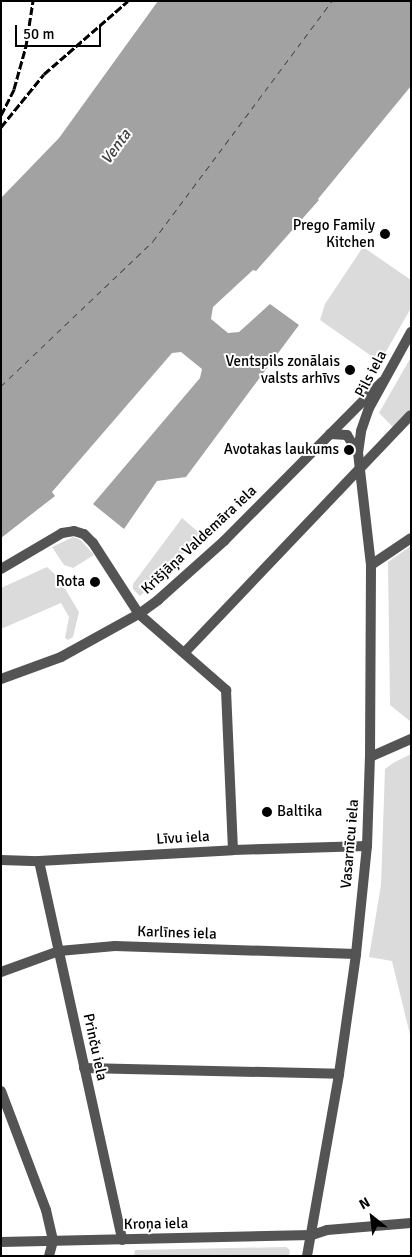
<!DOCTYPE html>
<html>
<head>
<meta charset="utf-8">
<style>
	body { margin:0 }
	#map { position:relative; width:412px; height:1257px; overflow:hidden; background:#fff; font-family:Signika,sans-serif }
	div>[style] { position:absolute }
	.green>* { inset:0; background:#dbdbdb }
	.water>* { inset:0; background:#a2a2a2 }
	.ferry>* { height:1px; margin-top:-0.5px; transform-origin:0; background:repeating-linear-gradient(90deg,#434343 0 6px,transparent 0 11px) }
	.minor>* { height:10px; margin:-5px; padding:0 5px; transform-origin:5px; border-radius:5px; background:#545454 }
	.tertiary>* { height:10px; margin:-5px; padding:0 5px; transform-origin:5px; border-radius:5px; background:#545454 }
	.rail>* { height:3px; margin-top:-1.5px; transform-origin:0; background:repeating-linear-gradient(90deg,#000 0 8px,transparent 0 10.5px) }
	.dots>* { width:14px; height:14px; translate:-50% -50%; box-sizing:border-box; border:2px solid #fff; border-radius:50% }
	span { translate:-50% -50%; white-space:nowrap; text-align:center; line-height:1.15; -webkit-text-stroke:4px #fff; paint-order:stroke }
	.poi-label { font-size:15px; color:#000 }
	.right { translate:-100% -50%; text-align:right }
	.left { translate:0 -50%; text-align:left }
	.street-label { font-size:15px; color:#000 }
	.water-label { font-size:16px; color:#434343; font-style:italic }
	.frame { position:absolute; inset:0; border:2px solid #000; pointer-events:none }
	.north { position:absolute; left:347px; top:1192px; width:50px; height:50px; -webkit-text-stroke:4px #fff; paint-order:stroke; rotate:331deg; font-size:14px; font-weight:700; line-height:20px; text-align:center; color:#000 }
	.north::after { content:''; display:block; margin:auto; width:18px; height:22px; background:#000; clip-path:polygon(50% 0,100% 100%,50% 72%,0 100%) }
	.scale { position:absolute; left:15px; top:25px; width:86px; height:22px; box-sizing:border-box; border:2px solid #000; border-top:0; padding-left:6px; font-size:15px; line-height:18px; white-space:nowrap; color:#000; -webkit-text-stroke:4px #fff; paint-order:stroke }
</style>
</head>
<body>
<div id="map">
	<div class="green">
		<div style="clip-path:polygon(363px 247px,411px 280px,411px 308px,380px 362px,320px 320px,325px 304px)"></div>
		<div style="clip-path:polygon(411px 357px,411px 412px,395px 429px,379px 413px)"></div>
		<div style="clip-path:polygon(182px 518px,203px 536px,170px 566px,168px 563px,159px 571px,164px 575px,140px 596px,133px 589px,133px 584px)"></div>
		<div style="clip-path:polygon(73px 537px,81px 540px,94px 555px,73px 568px,64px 565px,52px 547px)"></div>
		<div style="clip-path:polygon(411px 546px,411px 722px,390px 705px,388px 562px)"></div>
		<div style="clip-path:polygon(47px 567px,58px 577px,79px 612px,73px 637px,68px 640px,65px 638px,69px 617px,61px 603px,1px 629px,1px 588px)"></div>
		<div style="clip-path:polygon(411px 754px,411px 1039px,392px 961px,369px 957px,381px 885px,385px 769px,393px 763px)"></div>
		<div style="clip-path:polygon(286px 1247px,290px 1250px,289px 1256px,134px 1256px,135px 1250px)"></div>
	</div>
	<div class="water">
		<div style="clip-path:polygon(158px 1px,411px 1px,411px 86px,318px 199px,319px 200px,256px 271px,253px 270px,213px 307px,211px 319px,228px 333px,239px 332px,270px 304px,299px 325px,186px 477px,157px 481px,124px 529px,93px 504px,200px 378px,202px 369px,181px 352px,172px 353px,52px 492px,55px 496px,1px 538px,1px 198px,59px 138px)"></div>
	</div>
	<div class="ferry">
		<div style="left:1px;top:386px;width:210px;rotate:-43.6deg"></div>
		<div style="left:153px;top:241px;width:299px;rotate:-53.3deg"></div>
	</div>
	<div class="minor">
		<div style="left:371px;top:565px;width:48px;rotate:-34deg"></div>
		<div style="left:1px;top:569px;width:71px;rotate:-30.5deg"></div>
		<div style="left:62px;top:533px;width:12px;rotate:-9deg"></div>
		<div style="left:74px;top:531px;width:10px;rotate:17deg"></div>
		<div style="left:84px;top:534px;width:13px;rotate:45deg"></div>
		<div style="left:93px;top:543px;width:85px;rotate:57.1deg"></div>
		<div style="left:139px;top:614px;width:116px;rotate:41.1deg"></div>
		<div style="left:226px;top:690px;width:160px;rotate:87.5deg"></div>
		<div style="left:185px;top:652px;width:327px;rotate:-46.4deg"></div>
		<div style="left:1px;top:679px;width:64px;rotate:-20.1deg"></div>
		<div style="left:61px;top:657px;width:89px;rotate:-28.9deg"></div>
		<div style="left:139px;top:614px;width:24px;rotate:-36deg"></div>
		<div style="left:158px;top:600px;width:89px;rotate:-41.8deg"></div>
		<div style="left:224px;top:541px;width:224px;rotate:-45.2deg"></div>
		<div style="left:1px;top:860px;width:38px;rotate:2deg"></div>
		<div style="left:39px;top:861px;width:194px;rotate:-3.2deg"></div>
		<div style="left:233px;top:850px;width:134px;rotate:-1.7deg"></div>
		<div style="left:39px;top:861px;width:388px;rotate:77.6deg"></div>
		<div style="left:1px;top:972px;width:62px;rotate:-19.9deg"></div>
		<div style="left:59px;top:951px;width:56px;rotate:-5.1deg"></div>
		<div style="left:115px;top:946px;width:241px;rotate:1.9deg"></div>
		<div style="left:84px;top:1068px;width:255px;rotate:1.3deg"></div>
		<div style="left:1px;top:1091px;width:127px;rotate:69.3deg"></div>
		<div style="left:46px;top:1210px;width:32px;rotate:77deg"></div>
		<div style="left:53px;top:1241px;width:16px;rotate:105deg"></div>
	</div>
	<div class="tertiary">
		<div style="left:330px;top:434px;width:17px;rotate:3deg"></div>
		<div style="left:347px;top:435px;width:21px;rotate:59deg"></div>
		<div style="left:370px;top:757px;width:45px;rotate:-23.7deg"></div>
		<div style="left:1px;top:1242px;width:311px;rotate:-1.3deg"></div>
		<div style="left:312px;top:1235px;width:16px;rotate:-18deg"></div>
		<div style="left:327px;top:1230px;width:84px;rotate:-4.8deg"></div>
		<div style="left:307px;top:1256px;width:185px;rotate:-80deg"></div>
		<div style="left:339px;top:1074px;width:121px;rotate:-81.9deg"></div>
		<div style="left:356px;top:954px;width:109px;rotate:-84.2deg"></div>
		<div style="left:367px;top:846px;width:89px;rotate:-88.1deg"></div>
		<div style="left:370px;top:757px;width:192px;rotate:-89.7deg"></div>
		<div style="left:371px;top:565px;width:113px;rotate:-96.6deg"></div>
		<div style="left:358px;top:453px;width:22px;rotate:-82deg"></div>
		<div style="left:361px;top:431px;width:24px;rotate:-71deg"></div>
		<div style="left:369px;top:408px;width:87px;rotate:-61.1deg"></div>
	</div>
	<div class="rail">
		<div style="left:1px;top:115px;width:29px;rotate:-63deg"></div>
		<div style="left:14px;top:89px;width:45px;rotate:-74.4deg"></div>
		<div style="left:26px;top:46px;width:46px;rotate:-81.2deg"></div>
		<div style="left:1px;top:127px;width:68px;rotate:-50.9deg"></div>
		<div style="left:44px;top:74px;width:111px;rotate:-41deg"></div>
	</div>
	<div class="dots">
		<div style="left:385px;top:234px;background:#000"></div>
		<div style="left:350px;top:370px;background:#000"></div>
		<div style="left:349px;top:450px;background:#000"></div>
		<div style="left:95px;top:582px;background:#000"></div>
		<div style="left:267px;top:812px;background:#000"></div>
	</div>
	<div class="poi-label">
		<span class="right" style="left:375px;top:234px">Prego Family<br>Kitchen</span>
		<span class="right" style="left:340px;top:370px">Ventspils zonālais<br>valsts arhīvs</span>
		<span class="right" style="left:339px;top:450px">Avotakas laukums</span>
		<span class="right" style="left:85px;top:582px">Rota</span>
		<span class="left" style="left:277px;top:812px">Baltika</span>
	</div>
	<div class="street-label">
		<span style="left:371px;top:374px;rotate:-62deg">Pils iela</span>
		<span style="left:199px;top:540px;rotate:-43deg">Krišjāņa Valdemāra iela</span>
		<span style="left:183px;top:838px;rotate:-3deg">Līvu iela</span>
		<span style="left:350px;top:844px;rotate:-85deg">Vasarnīcu iela</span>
		<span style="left:177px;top:933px;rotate:2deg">Karlīnes iela</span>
		<span style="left:95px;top:1047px;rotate:78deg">Prinču iela</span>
		<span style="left:156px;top:1224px;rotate:-1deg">Kroņa iela</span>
	</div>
	<div class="water-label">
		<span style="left:116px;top:147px;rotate:-54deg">Venta</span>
	</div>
	<div class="frame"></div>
	<div class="north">N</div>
	<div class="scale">50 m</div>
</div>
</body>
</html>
